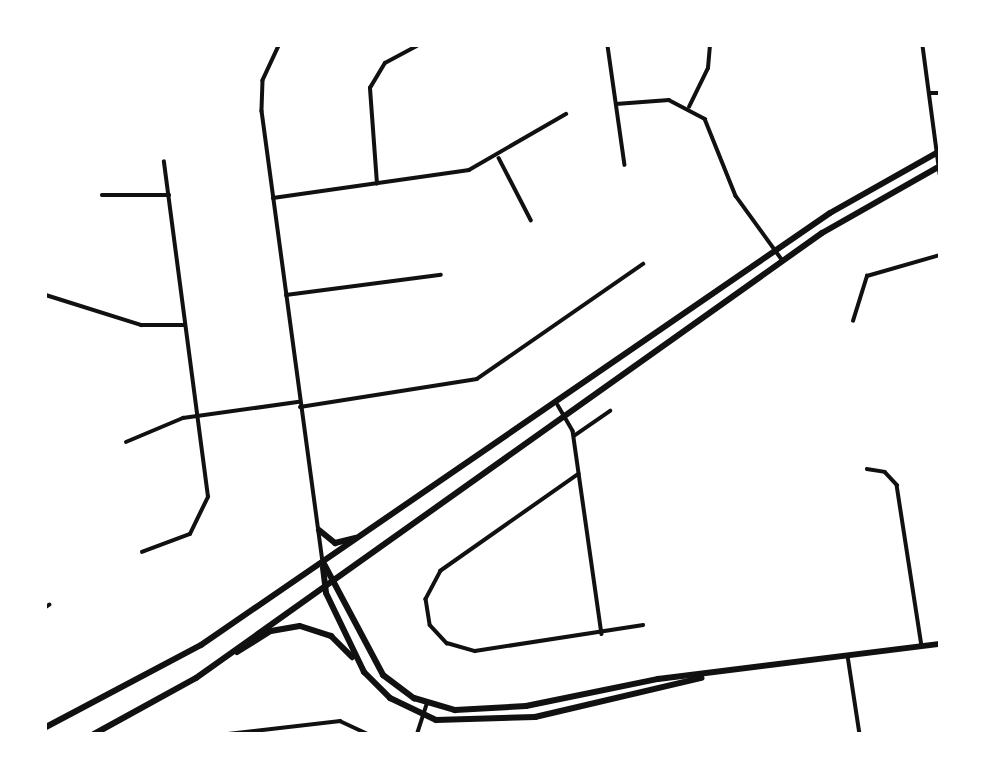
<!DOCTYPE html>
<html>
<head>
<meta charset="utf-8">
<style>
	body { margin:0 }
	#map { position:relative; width:985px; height:779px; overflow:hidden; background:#fff; font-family:Raleway,sans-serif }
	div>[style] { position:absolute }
	.minor>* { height:3.5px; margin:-1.75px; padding:0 1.75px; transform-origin:1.75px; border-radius:1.75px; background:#111 }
	.primary>* { height:6px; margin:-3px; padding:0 3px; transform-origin:3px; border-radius:3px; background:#111 }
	span { translate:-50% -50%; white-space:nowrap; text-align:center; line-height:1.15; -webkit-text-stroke:5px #fff; paint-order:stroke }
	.frame { position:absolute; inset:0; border:47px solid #fff; pointer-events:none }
</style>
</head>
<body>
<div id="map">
	<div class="minor">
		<div style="left:279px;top:46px;width:38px;rotate:115deg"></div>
		<div style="left:263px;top:81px;width:30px;rotate:92deg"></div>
		<div style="left:262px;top:111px;width:453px;rotate:82.3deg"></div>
		<div style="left:608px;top:46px;width:120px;rotate:81.9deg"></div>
		<div style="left:923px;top:46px;width:129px;rotate:82.4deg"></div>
		<div style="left:930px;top:93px;width:10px"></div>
		<div style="left:616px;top:104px;width:53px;rotate:-4.3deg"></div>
		<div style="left:669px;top:100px;width:41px;rotate:27.8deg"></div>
		<div style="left:705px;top:119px;width:83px;rotate:68.1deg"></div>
		<div style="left:736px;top:196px;width:80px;rotate:54.1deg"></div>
		<div style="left:689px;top:107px;width:43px;rotate:-64deg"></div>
		<div style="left:708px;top:68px;width:22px;rotate:-85deg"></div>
		<div style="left:499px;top:158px;width:70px;rotate:62.7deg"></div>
		<div style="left:377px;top:184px;width:96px;rotate:-94.2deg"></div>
		<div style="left:370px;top:88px;width:29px;rotate:-59deg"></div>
		<div style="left:385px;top:63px;width:36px;rotate:-28deg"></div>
		<div style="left:102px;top:195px;width:67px"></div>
		<div style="left:273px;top:198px;width:198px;rotate:-8.1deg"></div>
		<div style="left:469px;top:170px;width:112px;rotate:-30deg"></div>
		<div style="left:46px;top:295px;width:100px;rotate:17.5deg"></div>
		<div style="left:141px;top:325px;width:44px"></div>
		<div style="left:286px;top:295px;width:156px;rotate:-7.4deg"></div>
		<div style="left:853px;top:321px;width:47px;rotate:-72.7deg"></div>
		<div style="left:867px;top:276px;width:76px;rotate:-16deg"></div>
		<div style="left:558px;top:405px;width:30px;rotate:60deg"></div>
		<div style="left:573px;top:431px;width:205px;rotate:81.9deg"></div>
		<div style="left:300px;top:407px;width:179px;rotate:-9deg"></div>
		<div style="left:477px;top:379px;width:202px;rotate:-34.7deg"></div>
		<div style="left:574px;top:436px;width:44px;rotate:-34.8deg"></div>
		<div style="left:126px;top:442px;width:62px;rotate:-22.8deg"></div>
		<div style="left:183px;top:418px;width:117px;rotate:-7.9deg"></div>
		<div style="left:867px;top:469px;width:18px;rotate:9deg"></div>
		<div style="left:885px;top:472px;width:18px;rotate:47deg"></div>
		<div style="left:897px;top:485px;width:163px;rotate:81.2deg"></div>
		<div style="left:579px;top:474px;width:169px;rotate:144.9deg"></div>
		<div style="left:441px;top:571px;width:32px;rotate:118deg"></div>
		<div style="left:426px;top:599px;width:26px;rotate:81deg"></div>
		<div style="left:430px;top:625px;width:25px;rotate:47deg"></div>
		<div style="left:447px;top:643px;width:29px;rotate:16deg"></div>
		<div style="left:475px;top:651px;width:170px;rotate:-8.8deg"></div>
		<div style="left:142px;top:552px;width:51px;rotate:-20.6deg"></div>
		<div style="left:190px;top:534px;width:41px;rotate:-64.1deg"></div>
		<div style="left:208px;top:497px;width:338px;rotate:-97.5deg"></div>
		<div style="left:46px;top:607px;width:4px;rotate:-34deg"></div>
		<div style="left:848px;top:656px;width:79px;rotate:81.3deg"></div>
		<div style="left:228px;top:734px;width:113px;rotate:-6.6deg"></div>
		<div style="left:340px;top:721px;width:31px;rotate:25deg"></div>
		<div style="left:417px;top:734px;width:33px;rotate:-72deg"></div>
	</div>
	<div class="primary">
		<div style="left:319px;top:530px;width:21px;rotate:39deg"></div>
		<div style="left:335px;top:543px;width:21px;rotate:-14deg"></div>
		<div style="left:323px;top:562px;width:128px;rotate:62deg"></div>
		<div style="left:383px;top:675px;width:39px;rotate:37deg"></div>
		<div style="left:414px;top:698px;width:43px;rotate:16.3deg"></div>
		<div style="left:455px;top:710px;width:71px;rotate:-3.2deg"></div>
		<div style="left:526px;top:706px;width:135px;rotate:-11.6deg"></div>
		<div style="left:658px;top:679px;width:284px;rotate:-7.1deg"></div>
		<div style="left:323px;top:568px;width:25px;rotate:83deg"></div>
		<div style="left:326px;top:593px;width:88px;rotate:64.3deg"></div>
		<div style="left:364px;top:672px;width:37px;rotate:45deg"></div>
		<div style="left:390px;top:698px;width:51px;rotate:25.6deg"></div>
		<div style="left:436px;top:720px;width:99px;rotate:-1.7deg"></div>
		<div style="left:535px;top:717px;width:171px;rotate:-13.2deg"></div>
		<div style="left:237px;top:652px;width:40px;rotate:-32deg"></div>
		<div style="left:271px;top:631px;width:29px;rotate:-10deg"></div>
		<div style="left:300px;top:626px;width:33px;rotate:18deg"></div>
		<div style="left:331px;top:636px;width:30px;rotate:45deg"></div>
		<div style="left:46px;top:727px;width:175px;rotate:-27.9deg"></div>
		<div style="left:201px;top:645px;width:763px;rotate:-34.48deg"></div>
		<div style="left:830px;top:213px;width:126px;rotate:-29.4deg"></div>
		<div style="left:94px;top:734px;width:116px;rotate:-28.8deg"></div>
		<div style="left:196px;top:678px;width:768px;rotate:-35.41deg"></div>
		<div style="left:822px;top:233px;width:136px;rotate:-29.6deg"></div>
	</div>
	<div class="frame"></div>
</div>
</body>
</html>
